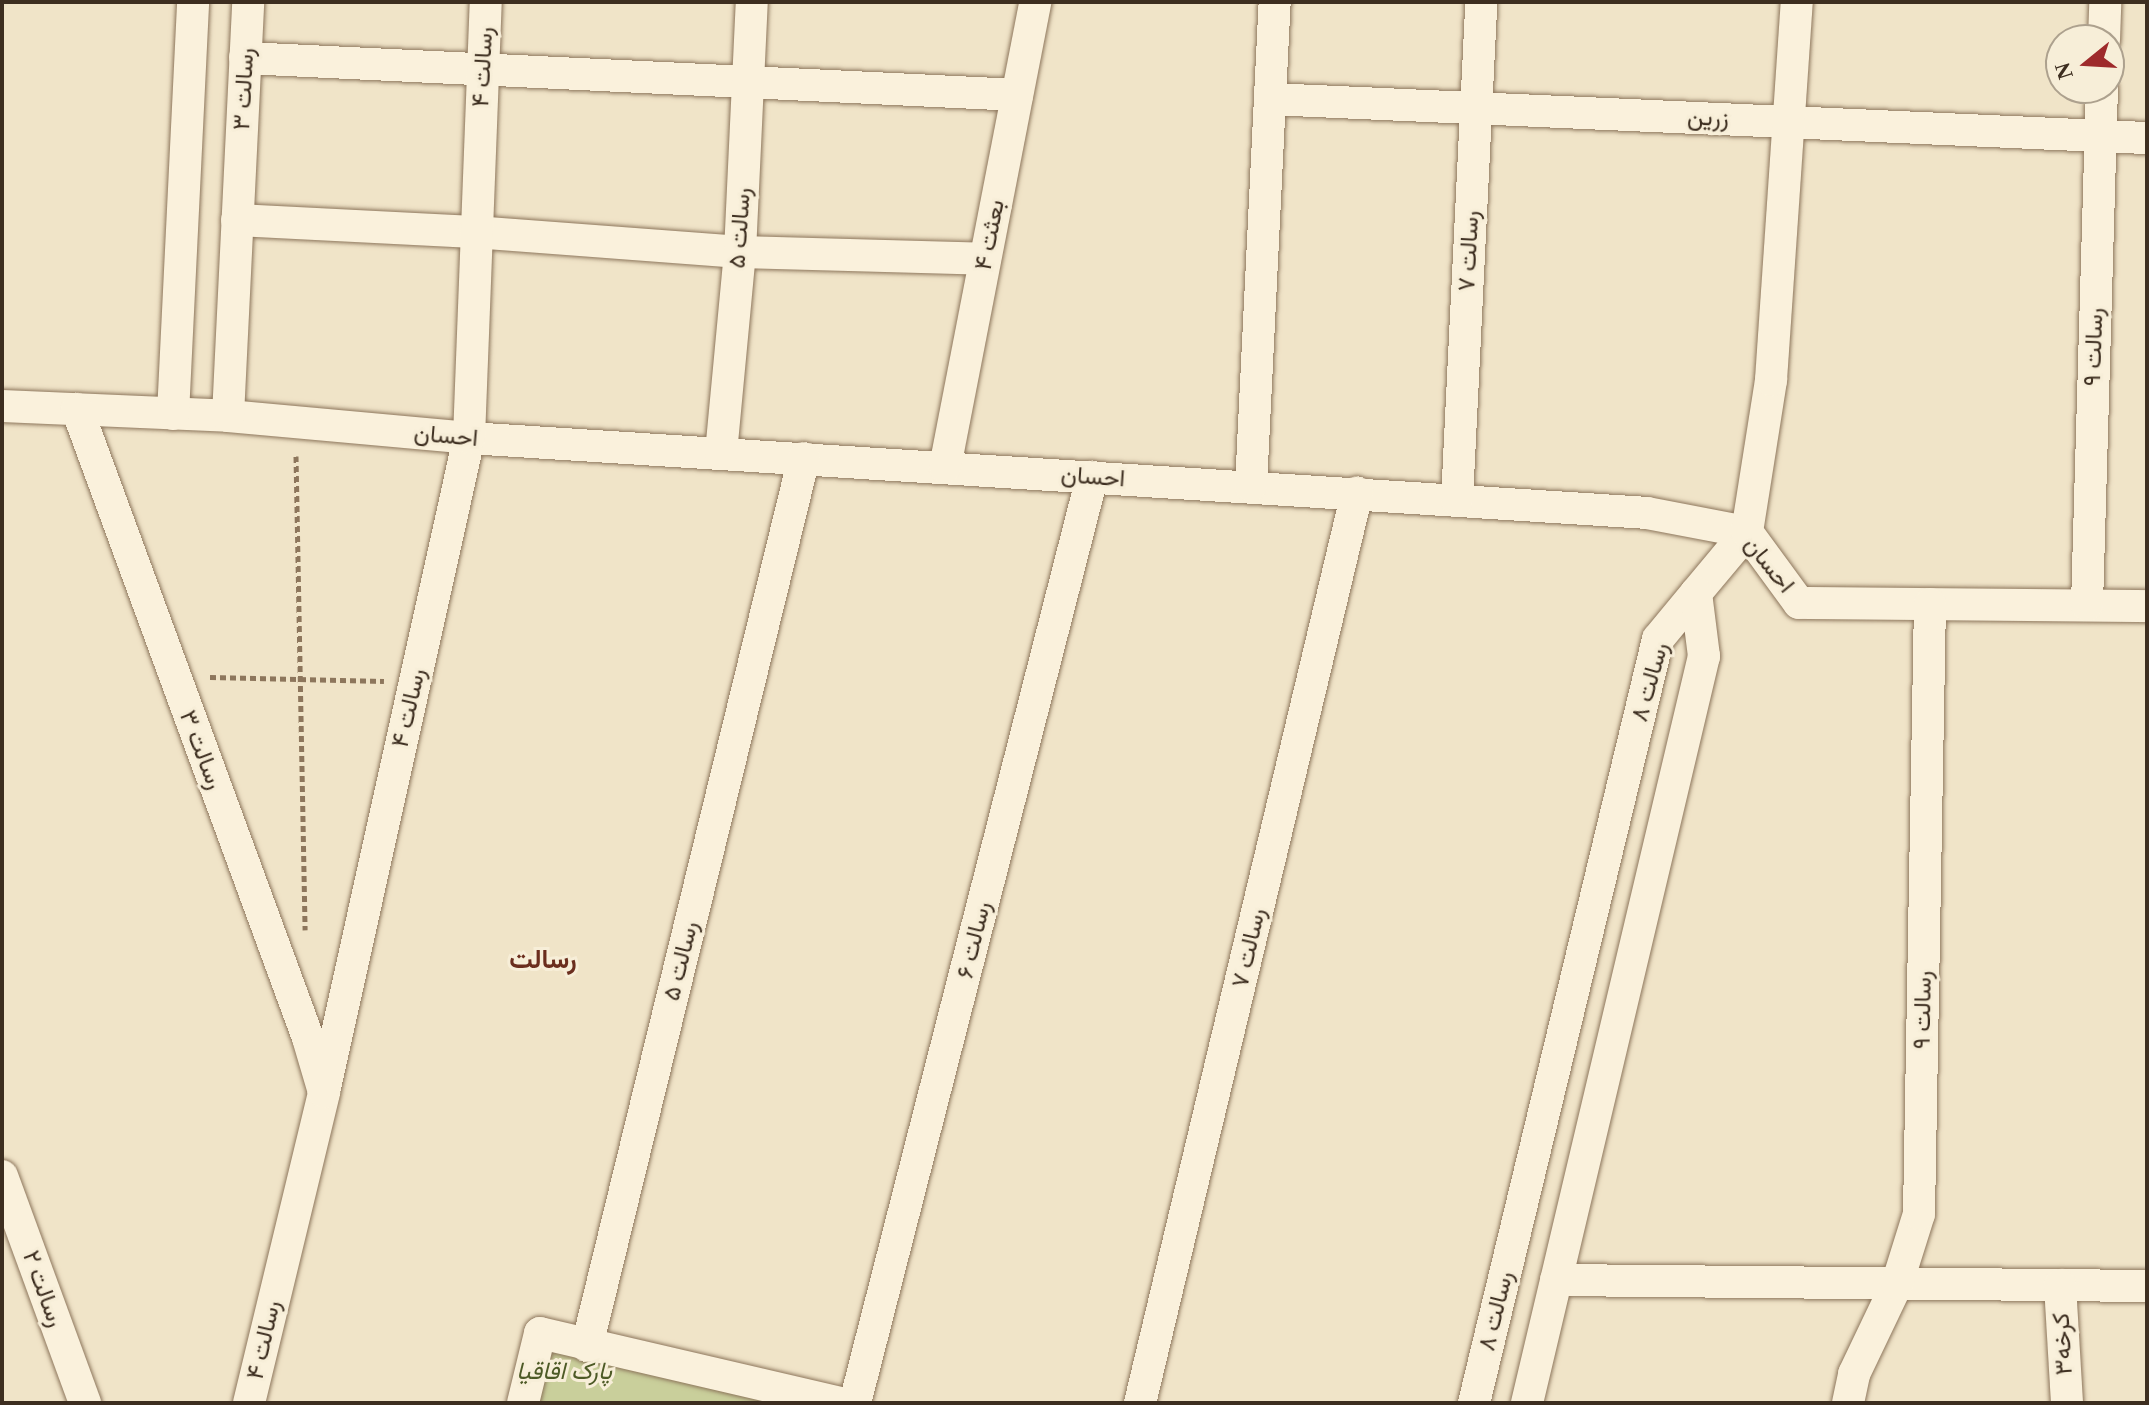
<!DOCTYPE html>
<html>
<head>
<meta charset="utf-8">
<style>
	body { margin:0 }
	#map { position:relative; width:2149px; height:1405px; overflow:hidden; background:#f0e4c8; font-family:"Times New Roman",Vazirmatn,serif }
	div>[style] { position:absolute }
	.green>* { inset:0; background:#c9cf9b }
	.path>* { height:5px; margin-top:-2.5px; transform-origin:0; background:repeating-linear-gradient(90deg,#8d765c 0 6px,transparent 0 10px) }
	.roads { filter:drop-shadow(0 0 2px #8d765c) drop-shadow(0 0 2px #8d765c) }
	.street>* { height:32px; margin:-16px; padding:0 16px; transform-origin:16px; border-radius:16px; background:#faf1dc }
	span { translate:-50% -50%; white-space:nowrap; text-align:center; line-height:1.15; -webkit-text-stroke:6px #f7eed8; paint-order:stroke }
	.street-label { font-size:24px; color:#3d2e20 }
	.park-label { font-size:24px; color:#4d5a26; font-style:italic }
	.neighbourhood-label { font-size:26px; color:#6b2e1e; font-weight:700 }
	.frame { position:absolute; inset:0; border:4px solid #3d2e20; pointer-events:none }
	.north { position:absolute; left:2045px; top:24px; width:80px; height:80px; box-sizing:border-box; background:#f7eed8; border:2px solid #ada18e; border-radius:50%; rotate:252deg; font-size:22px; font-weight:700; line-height:32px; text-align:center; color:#3d2e20 }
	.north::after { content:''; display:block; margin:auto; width:28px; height:36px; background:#9e2a2b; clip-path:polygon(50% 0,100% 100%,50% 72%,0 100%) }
</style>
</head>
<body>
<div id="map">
	<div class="green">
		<div style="clip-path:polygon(540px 1333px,841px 1403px,523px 1403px)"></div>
	</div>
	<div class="path">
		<div style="left:296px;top:456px;width:474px;rotate:88.9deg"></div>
		<div style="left:210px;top:677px;width:174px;rotate:1.3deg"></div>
	</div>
	<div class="roads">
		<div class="street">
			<div style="left:2104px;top:40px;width:38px;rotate:-88deg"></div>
			<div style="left:245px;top:58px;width:773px;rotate:2.74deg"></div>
			<div style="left:1270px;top:99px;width:878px;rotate:2.55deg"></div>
			<div style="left:237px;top:220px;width:237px;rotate:2.9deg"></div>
			<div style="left:474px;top:232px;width:267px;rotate:4.3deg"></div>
			<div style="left:740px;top:252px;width:245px;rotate:1.6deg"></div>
			<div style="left:2px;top:406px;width:226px;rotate:2.5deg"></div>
			<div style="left:228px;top:416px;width:242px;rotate:5.2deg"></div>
			<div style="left:469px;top:438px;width:1180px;rotate:3.64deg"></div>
			<div style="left:1647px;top:513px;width:102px;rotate:10.8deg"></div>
			<div style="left:1747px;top:532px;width:88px;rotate:53.8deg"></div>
			<div style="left:1799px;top:603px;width:348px;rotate:0.5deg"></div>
			<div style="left:77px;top:409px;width:670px;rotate:69.83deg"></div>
			<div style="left:308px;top:1038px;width:53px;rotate:73.6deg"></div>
			<div style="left:173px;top:414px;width:412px;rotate:-87.2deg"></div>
			<div style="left:228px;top:416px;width:414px;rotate:-87.2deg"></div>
			<div style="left:721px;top:453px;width:202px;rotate:-84.6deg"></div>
			<div style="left:740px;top:252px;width:250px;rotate:-87.3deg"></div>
			<div style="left:945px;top:467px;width:474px;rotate:-79deg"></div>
			<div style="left:1251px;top:486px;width:485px;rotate:-87.2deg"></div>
			<div style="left:1457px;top:500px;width:499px;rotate:-87.2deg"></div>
			<div style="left:1696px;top:593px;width:80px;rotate:-50.1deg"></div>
			<div style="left:1747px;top:532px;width:154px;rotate:-81deg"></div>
			<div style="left:1771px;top:380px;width:379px;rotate:-86.1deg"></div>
			<div style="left:2087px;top:605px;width:517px;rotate:-88.34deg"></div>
			<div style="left:2px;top:1176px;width:242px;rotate:69.9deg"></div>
			<div style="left:1556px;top:1280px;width:591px;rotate:0.58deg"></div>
			<div style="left:2060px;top:1285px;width:118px;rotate:86.6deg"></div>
			<div style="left:587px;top:1346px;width:914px;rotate:-76.27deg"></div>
			<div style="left:249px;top:1403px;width:320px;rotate:-76.4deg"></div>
			<div style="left:324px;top:1092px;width:670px;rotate:-77.5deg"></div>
			<div style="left:469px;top:438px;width:436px;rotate:-87.8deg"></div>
			<div style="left:523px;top:1403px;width:72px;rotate:-76.3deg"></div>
			<div style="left:540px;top:1333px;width:309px;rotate:13.1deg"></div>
			<div style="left:855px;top:1403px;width:956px;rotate:-75.64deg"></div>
			<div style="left:1140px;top:1403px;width:936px;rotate:-76.59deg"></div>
			<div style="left:1474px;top:1403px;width:786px;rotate:-76.46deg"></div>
			<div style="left:1658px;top:639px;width:60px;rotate:-50.4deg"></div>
			<div style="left:1696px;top:593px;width:64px;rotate:82.8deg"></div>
			<div style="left:1704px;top:656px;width:768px;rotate:103.33deg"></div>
			<div style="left:1848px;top:1403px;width:30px;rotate:-78deg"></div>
			<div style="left:1854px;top:1374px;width:100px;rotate:-64.5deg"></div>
			<div style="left:1897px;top:1284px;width:73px;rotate:-72.6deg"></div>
			<div style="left:1919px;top:1214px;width:610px;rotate:-88.97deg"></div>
		</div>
	</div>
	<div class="street-label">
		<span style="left:483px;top:67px;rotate:-87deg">رسالت ۴</span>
		<span style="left:244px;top:89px;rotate:-87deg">رسالت ۳</span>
		<span style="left:1708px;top:118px;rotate:2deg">زرین</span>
		<span style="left:740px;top:228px;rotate:-86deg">رسالت ۵</span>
		<span style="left:990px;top:235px;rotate:-79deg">بعثت ۴</span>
		<span style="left:1469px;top:251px;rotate:-87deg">رسالت ۷</span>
		<span style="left:2094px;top:347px;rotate:-88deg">رسالت ۹</span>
		<span style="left:446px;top:436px;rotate:5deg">احسان</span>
		<span style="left:1093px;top:477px;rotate:4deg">احسان</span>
		<span style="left:1769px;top:565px;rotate:51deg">احسان</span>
		<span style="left:1650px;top:682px;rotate:-74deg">رسالت ۸</span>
		<span style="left:409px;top:708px;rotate:-77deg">رسالت ۴</span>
		<span style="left:201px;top:750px;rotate:69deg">رسالت ۳</span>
		<span style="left:974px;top:940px;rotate:-76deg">رسالت ۶</span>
		<span style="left:1249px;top:948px;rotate:-77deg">رسالت ۷</span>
		<span style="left:681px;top:961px;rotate:-76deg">رسالت ۵</span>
		<span style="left:1923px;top:1010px;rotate:-89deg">رسالت ۹</span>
		<span style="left:43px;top:1289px;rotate:70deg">رسالت ۲</span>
		<span style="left:1496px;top:1311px;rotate:-76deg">رسالت ۸</span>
		<span style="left:264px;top:1340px;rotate:-77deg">رسالت ۴</span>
		<span style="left:2063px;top:1344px;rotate:-93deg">کرخه۳</span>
	</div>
	<div class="park-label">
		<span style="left:564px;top:1372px">پارک اقاقیا</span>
	</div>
	<div class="neighbourhood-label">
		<span style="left:543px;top:960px">رسالت</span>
	</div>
	<div class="frame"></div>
	<div class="north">N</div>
</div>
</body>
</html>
